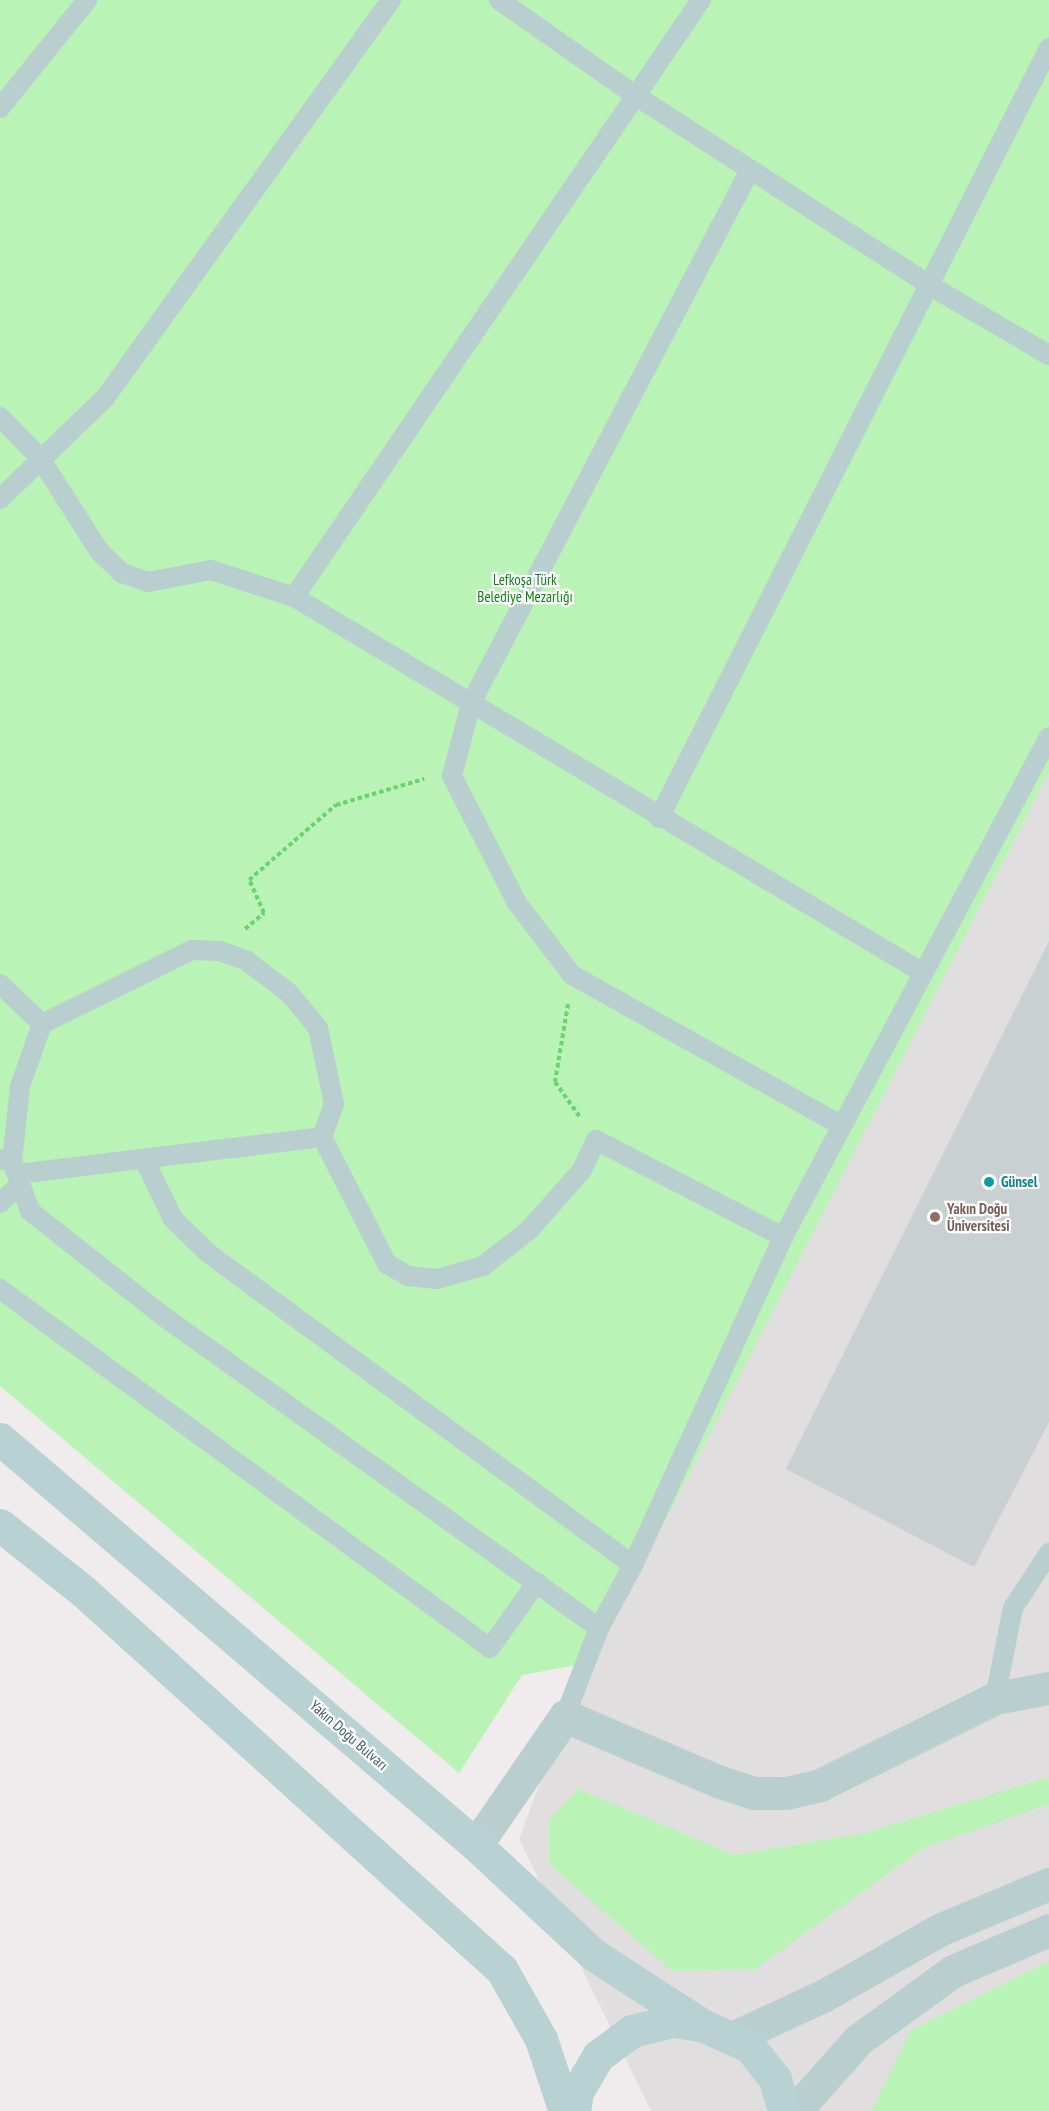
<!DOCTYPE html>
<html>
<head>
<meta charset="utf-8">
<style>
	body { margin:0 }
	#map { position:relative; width:1049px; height:2111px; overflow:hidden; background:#f0ecee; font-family:"PT Sans Narrow",sans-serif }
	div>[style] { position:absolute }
	.education>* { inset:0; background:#e1dee0 }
	.green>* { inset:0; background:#b9f3b5 }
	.building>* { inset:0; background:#c8d0d2 }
	.path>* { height:4px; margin-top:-2px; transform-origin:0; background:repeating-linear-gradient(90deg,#6ad470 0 4.5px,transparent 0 7.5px) }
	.service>* { height:20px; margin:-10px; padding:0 10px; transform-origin:10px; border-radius:10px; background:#b9cece }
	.minor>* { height:33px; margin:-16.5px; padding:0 16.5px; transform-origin:16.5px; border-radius:16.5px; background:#b9cece }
	.secondary>* { height:33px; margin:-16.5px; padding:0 16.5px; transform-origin:16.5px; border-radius:16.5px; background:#b8d1d3 }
	.dots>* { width:16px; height:16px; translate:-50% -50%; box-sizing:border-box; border:3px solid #fff; border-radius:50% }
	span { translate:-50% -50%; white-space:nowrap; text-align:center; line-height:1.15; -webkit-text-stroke:4.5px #fff; paint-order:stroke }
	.park-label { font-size:15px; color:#0d8413 }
	.culture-label { font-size:15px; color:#0d838f; font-weight:700 }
	.left { translate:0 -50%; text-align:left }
	.education-label { font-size:15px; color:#785e54; font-weight:700 }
	.street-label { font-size:15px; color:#435b5c }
</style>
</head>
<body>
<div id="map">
	<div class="education">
		<div style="clip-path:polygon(1049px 772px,1049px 2111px,651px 2111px,519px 1839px,565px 1716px)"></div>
	</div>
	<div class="green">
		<div style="clip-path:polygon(0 0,1049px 0,1049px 772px,593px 1662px,522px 1675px,459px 1773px,0 1386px)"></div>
		<div style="clip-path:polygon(1049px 1777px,1049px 1804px,922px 1849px,755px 1969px,672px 1971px,549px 1864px,549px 1820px,578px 1789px,734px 1855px,864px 1833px)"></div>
		<div style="clip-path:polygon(1049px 1961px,1049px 2111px,872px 2111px,911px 2030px)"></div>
	</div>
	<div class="building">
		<div style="clip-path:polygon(1049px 941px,1049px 1422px,974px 1567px,786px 1469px)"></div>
	</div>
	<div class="path">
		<div style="left:245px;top:929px;width:25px;rotate:-40deg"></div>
		<div style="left:264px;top:913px;width:36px;rotate:-114deg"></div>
		<div style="left:249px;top:880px;width:115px;rotate:-40.8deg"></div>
		<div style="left:336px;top:805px;width:92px;rotate:-16.5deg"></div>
		<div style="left:568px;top:1004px;width:79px;rotate:99.5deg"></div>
		<div style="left:555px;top:1082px;width:43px;rotate:54.5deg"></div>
	</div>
	<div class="service">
		<div style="left:499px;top:0;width:164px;rotate:35deg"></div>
		<div style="left:633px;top:94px;width:352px;rotate:32.8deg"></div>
		<div style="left:929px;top:285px;width:139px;rotate:30.3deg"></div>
		<div style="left:0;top:108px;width:139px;rotate:-51.1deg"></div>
		<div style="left:750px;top:170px;width:602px;rotate:117.63deg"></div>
		<div style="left:471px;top:703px;width:75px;rotate:104.6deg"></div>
		<div style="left:452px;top:776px;width:143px;rotate:62.9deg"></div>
		<div style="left:517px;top:903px;width:91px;rotate:52.6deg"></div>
		<div style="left:572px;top:975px;width:307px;rotate:29.2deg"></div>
		<div style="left:0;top:417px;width:57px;rotate:45.7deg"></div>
		<div style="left:40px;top:458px;width:110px;rotate:57.6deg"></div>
		<div style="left:99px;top:551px;width:32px;rotate:44deg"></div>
		<div style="left:122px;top:573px;width:28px;rotate:19deg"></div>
		<div style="left:148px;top:582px;width:64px;rotate:-10.8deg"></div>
		<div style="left:211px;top:570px;width:87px;rotate:18deg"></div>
		<div style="left:294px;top:597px;width:729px;rotate:30.86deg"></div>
		<div style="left:0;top:499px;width:146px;rotate:-43.9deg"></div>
		<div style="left:105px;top:398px;width:490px;rotate:-54.3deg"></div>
		<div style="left:294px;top:597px;width:723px;rotate:-55.72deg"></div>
		<div style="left:659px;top:818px;width:863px;rotate:-63.14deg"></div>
		<div style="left:0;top:984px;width:58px;rotate:43.6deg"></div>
		<div style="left:42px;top:1024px;width:66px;rotate:109.5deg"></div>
		<div style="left:20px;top:1086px;width:76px;rotate:96deg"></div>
		<div style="left:12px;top:1162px;width:12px;rotate:-166deg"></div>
		<div style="left:42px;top:1024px;width:167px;rotate:-26.3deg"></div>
		<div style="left:192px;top:950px;width:28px;rotate:2deg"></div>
		<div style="left:220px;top:951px;width:29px;rotate:20deg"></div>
		<div style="left:247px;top:961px;width:53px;rotate:37.3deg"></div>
		<div style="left:289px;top:993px;width:45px;rotate:50.4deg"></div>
		<div style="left:318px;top:1028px;width:78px;rotate:78.1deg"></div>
		<div style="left:334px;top:1104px;width:35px;rotate:110deg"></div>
		<div style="left:145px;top:1161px;width:64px;rotate:64.2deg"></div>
		<div style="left:173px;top:1219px;width:49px;rotate:44.2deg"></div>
		<div style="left:208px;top:1253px;width:527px;rotate:36.28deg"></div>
		<div style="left:13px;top:1164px;width:50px;rotate:70.1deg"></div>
		<div style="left:30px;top:1211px;width:169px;rotate:38.3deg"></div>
		<div style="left:163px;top:1316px;width:536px;rotate:35.59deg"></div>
		<div style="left:17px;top:1174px;width:307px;rotate:-6.9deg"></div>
		<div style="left:322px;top:1137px;width:143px;rotate:62.9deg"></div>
		<div style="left:387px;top:1264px;width:24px;rotate:30deg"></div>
		<div style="left:408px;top:1276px;width:29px;rotate:6deg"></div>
		<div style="left:437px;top:1279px;width:48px;rotate:-15.8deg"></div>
		<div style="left:483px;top:1266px;width:58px;rotate:-38deg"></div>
		<div style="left:529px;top:1230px;width:80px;rotate:-48.5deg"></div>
		<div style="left:582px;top:1170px;width:33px;rotate:-65deg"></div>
		<div style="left:596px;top:1140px;width:211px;rotate:27.4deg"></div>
		<div style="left:0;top:1203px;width:27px;rotate:-42deg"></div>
		<div style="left:0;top:1289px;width:607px;rotate:36.23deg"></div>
		<div style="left:490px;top:1648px;width:81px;rotate:-54.5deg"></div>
		<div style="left:995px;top:1698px;width:92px;rotate:-78.7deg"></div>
		<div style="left:1013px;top:1608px;width:66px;rotate:-56.8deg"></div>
		<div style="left:565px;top:1716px;width:94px;rotate:-68.9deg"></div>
		<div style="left:599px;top:1628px;width:72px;rotate:-61.6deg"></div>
		<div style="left:633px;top:1565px;width:361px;rotate:-65.4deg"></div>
		<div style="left:783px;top:1237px;width:566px;rotate:-61.99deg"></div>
	</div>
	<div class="minor">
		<div style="left:476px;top:1845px;width:157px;rotate:-55.4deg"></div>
		<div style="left:565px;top:1716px;width:168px;rotate:23.1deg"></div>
		<div style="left:720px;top:1782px;width:35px;rotate:18deg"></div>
		<div style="left:753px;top:1793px;width:33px"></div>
		<div style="left:786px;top:1793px;width:35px;rotate:-13deg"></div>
		<div style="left:820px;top:1785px;width:195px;rotate:-26.4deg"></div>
		<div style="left:995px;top:1698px;width:55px;rotate:-10.5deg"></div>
		<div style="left:732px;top:2038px;width:100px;rotate:-24.8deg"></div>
		<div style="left:823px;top:1996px;width:133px;rotate:-29.6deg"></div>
		<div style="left:939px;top:1930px;width:119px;rotate:-22.7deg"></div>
		<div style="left:795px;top:2111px;width:95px;rotate:-48.4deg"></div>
		<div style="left:858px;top:2040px;width:117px;rotate:-36deg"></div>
		<div style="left:953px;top:1971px;width:104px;rotate:-23.1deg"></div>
	</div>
	<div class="secondary">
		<div style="left:0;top:1439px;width:626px;rotate:40.46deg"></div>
		<div style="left:476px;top:1845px;width:161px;rotate:43deg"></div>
		<div style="left:594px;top:1955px;width:129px;rotate:32.9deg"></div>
		<div style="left:0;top:1525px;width:106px;rotate:38.5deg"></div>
		<div style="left:83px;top:1591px;width:565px;rotate:42.13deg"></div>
		<div style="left:502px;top:1970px;width:79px;rotate:60.5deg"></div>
		<div style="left:541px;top:2039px;width:76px;rotate:71.6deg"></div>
		<div style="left:574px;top:2111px;width:19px;rotate:-81deg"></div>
		<div style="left:577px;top:2092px;width:42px;rotate:-59.7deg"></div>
		<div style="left:598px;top:2056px;width:42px;rotate:-36.3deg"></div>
		<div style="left:632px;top:2031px;width:42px;rotate:-13.7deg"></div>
		<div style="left:673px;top:2021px;width:29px;rotate:8deg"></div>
		<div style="left:702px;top:2025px;width:53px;rotate:24.6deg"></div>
		<div style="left:750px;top:2047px;width:41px;rotate:52deg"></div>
		<div style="left:775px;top:2079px;width:33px;rotate:74deg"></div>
	</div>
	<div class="dots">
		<div style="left:989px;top:1182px;background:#0f9aa8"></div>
		<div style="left:935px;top:1217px;background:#8d6e63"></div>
	</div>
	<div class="park-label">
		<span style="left:525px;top:588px">Lefkoşa Türk<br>Belediye Mezarlığı</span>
	</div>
	<div class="culture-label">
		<span class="left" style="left:1001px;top:1182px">Günsel</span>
	</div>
	<div class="education-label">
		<span class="left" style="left:947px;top:1217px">Yakın Doğu<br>Üniversitesi</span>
	</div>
	<div class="street-label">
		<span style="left:349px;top:1735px;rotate:41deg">Yakın Doğu Bulvarı</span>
	</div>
</div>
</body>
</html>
